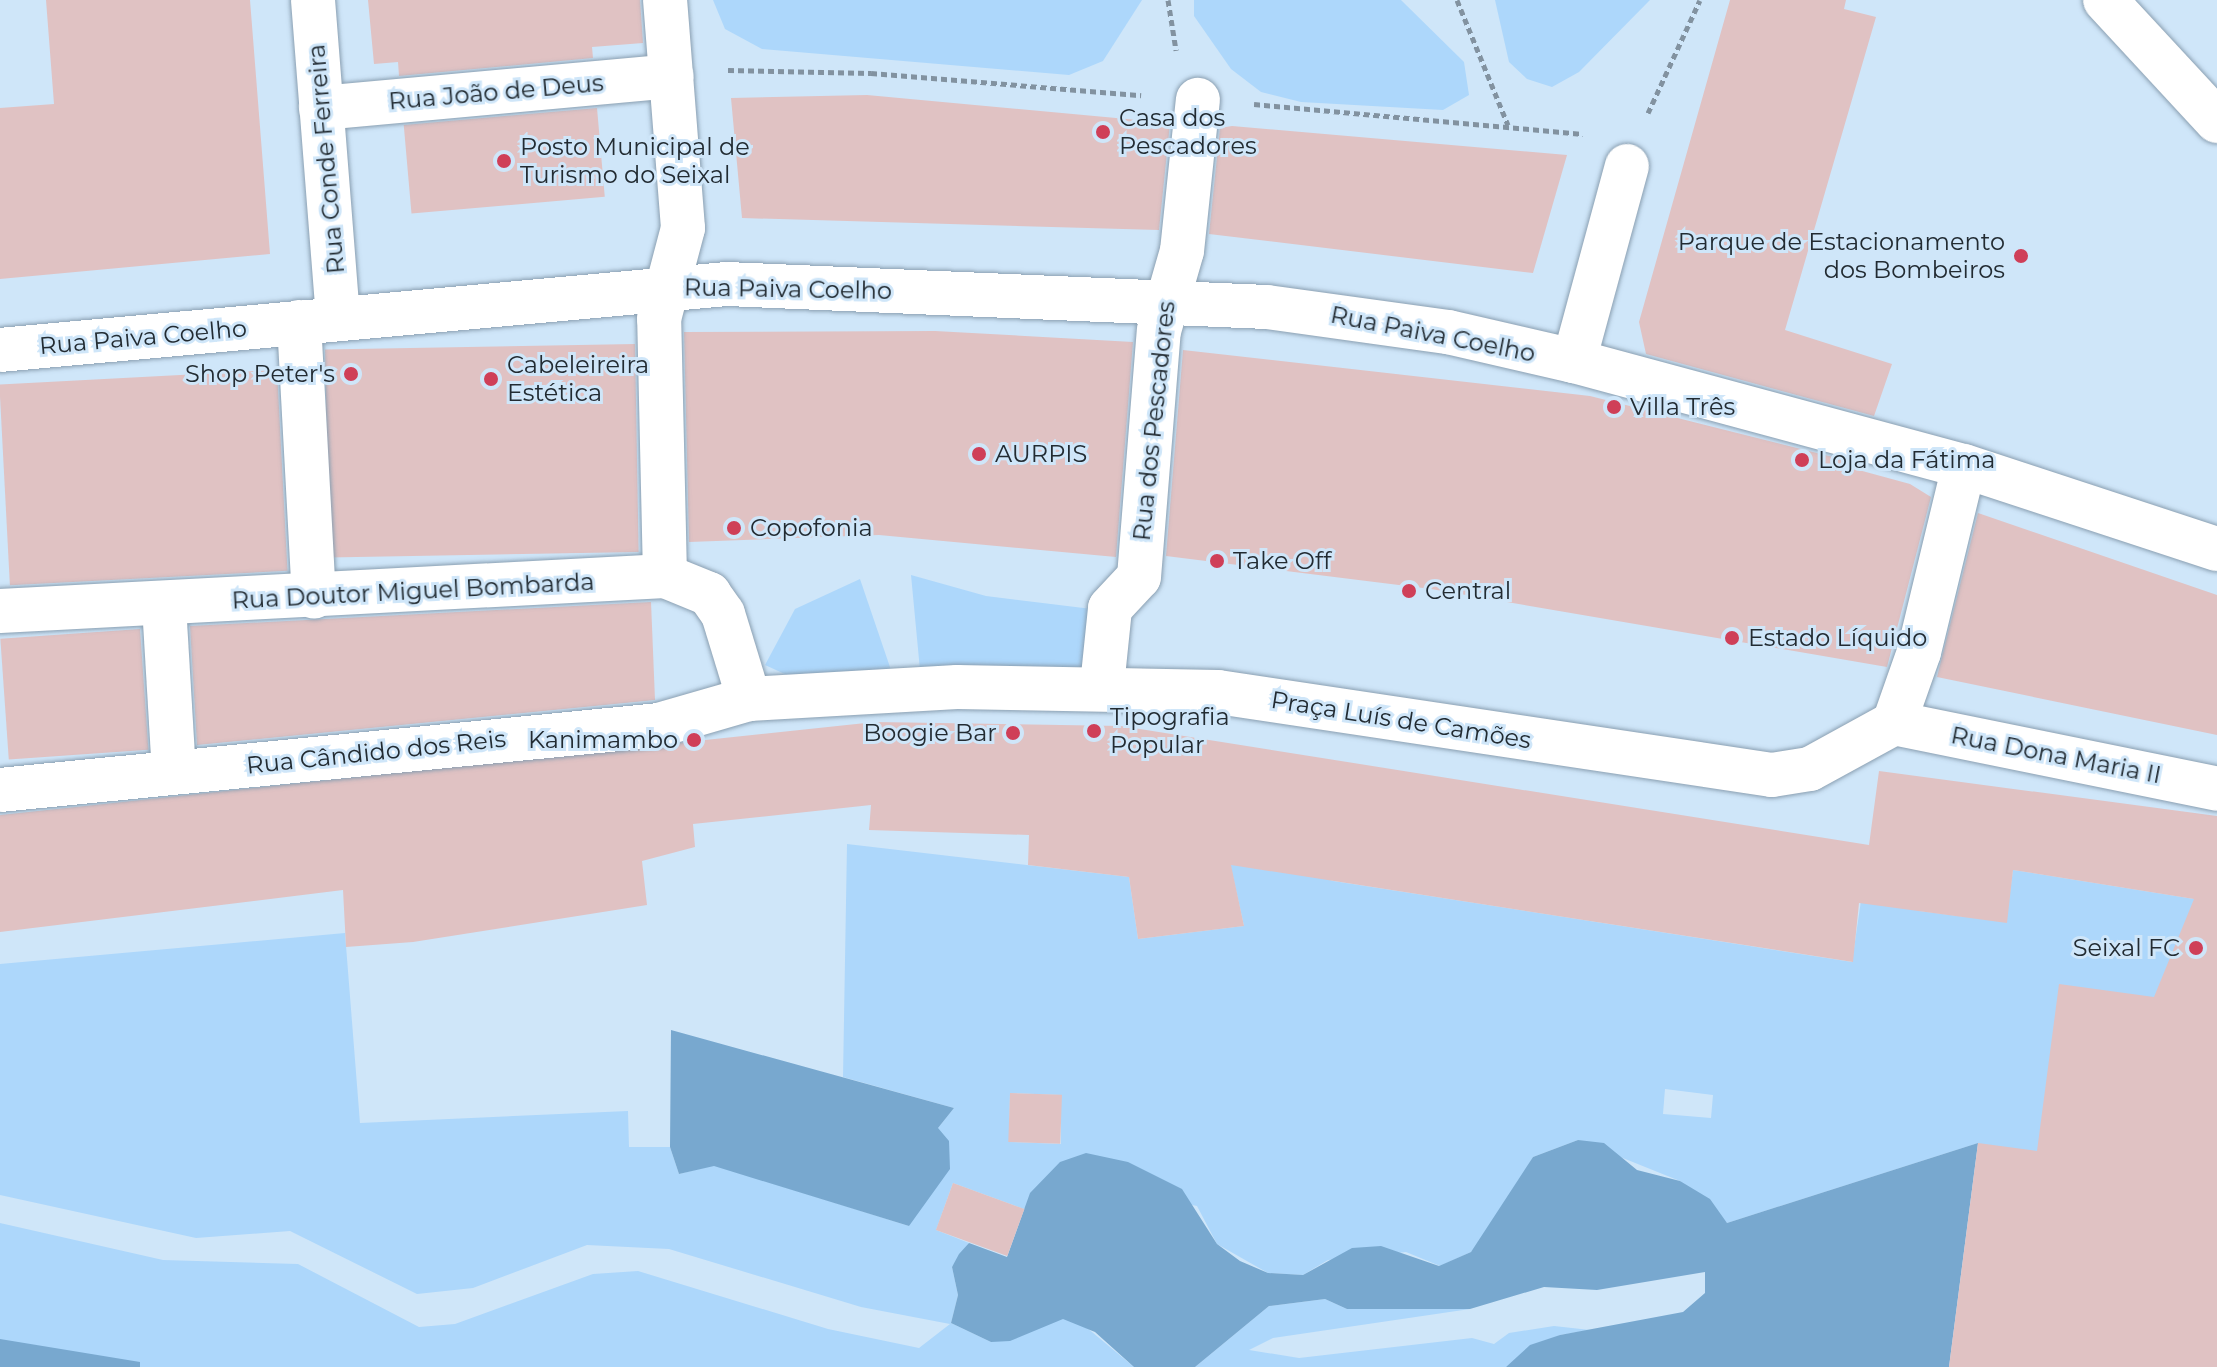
<!DOCTYPE html>
<html>
<head>
<meta charset="utf-8">
<style>
	body { margin:0 }
	#map { position:relative; width:2217px; height:1367px; overflow:hidden; background:#cfe6f9; font-family:Montserrat,sans-serif }
	div>[style] { position:absolute }
	.green>* { inset:0; background:#add7fb }
	.forest>* { inset:0; background:#78a8cf }
	.building>* { inset:0; background:#e0c2c3; transform-origin:0 0 }
	.path>* { height:5px; margin-top:-2.5px; transform-origin:0; background:repeating-linear-gradient(90deg,#8292a0 0 6px,transparent 0 10px) }
	.roads { filter:drop-shadow(0 0 2px #8a9fb1) drop-shadow(0 0 2px #8a9fb1) }
	.minor>* { height:44px; margin:-22px; padding:0 22px; transform-origin:22px; border-radius:22px; background:#fff }
	.dots>* { width:22px; height:22px; translate:-50% -50%; box-sizing:border-box; border:4px solid #cfe6f9; border-radius:50% }
	span { translate:-50% -50%; white-space:nowrap; text-align:center; line-height:1.15; -webkit-text-stroke:6px #cfe6f9; paint-order:stroke }
	.street-label { font-size:24px; color:#222b32 }
	.poi-label { font-size:24px; color:#222b32 }
	.left { translate:0 -50%; text-align:left }
	.right { translate:-100% -50%; text-align:right }
</style>
</head>
<body>
<div id="map">
	<div class="green">
		<div style="clip-path:polygon(713px 0,1142px 0,1103px 61px,1069px 75px,762px 49px,725px 29px)"></div>
		<div style="clip-path:polygon(1194px 0,1401px 0,1464px 62px,1469px 95px,1443px 110px,1301px 102px,1261px 92px,1231px 69px,1194px 16px)"></div>
		<div style="clip-path:polygon(1495px 0,1650px 0,1579px 72px,1552px 87px,1527px 79px,1509px 62px)"></div>
		<div style="clip-path:polygon(911px 575px,986px 596px,1100px 610px,1094px 668px,920px 670px)"></div>
		<div style="clip-path:polygon(860px 579px,892px 673px,787px 675px,765px 665px,795px 609px)"></div>
		<div style="clip-path:polygon(evenodd,847px 844px,1129px 877px,1138px 939px,1244px 926px,1226px 845px,1333px 881px,1852px 962px,1869px 846px,1927px 856px,1919px 911px,2006px 922px,2013px 870px,2194px 899px,2217px 1367px,1978px 1143px,1727px 1223px,1680px 1181px,1578px 1140px,1533px 1157px,1490px 1231px,1471px 1252px,1440px 1266px,1406px 1252px,1328px 1260px,1303px 1275px,1268px 1273px,1217px 1244px,1197px 1206px,1051px 1175px,1024px 1209px,953px 1183px,936px 1230px,969px 1243px,952px 1267px,958px 1295px,951px 1323px,991px 1342px,1062px 1318px,1080px 1322px,1134px 1367px,0 1367px,0 1223px,163px 1260px,298px 1264px,419px 1327px,455px 1324px,593px 1274px,638px 1271px,828px 1329px,919px 1348px,950px 1324px,861px 1307px,669px 1249px,587px 1245px,473px 1288px,417px 1294px,290px 1231px,196px 1238px,0 1195px,0 964px,345px 933px,360px 1123px,628px 1111px,629px 1147px,670px 1147px,679px 1174px,714px 1165px,909px 1226px,938px 1128px,954px 1108px,843px 1077px,847px 844px,1665px 1089px,1713px 1095px,1711px 1118px,1663px 1114px,1665px 1089px,847px 844px,1010px 1093px,1061px 1095px,1061px 1144px,1009px 1142px,1010px 1093px)"></div>
		<div style="clip-path:polygon(1325px 1299px,1347px 1309px,1470px 1309px,1273px 1338px,1249px 1350px,1299px 1358px,1472px 1338px,1494px 1344px,1509px 1333px,1554px 1326px,1590px 1330px,1560px 1335px,1506px 1367px,1195px 1367px,1269px 1306px)"></div>
	</div>
	<div class="forest">
		<div style="clip-path:polygon(671px 1030px,954px 1108px,938px 1128px,949px 1141px,950px 1169px,909px 1226px,714px 1166px,679px 1174px,670px 1147px)"></div>
		<div style="clip-path:polygon(1578px 1140px,1604px 1143px,1637px 1170px,1680px 1181px,1710px 1199px,1727px 1223px,1978px 1143px,1949px 1367px,1506px 1367px,1530px 1345px,1560px 1335px,1683px 1312px,1705px 1293px,1705px 1272px,1597px 1290px,1544px 1287px,1470px 1309px,1347px 1309px,1325px 1299px,1269px 1306px,1195px 1367px,1134px 1367px,1095px 1332px,1063px 1319px,1010px 1341px,991px 1342px,951px 1323px,958px 1295px,952px 1267px,959px 1254px,969px 1243px,1007px 1257px,1030px 1193px,1060px 1162px,1086px 1153px,1128px 1162px,1182px 1189px,1217px 1244px,1240px 1261px,1268px 1273px,1303px 1275px,1352px 1248px,1381px 1246px,1439px 1266px,1471px 1252px,1533px 1157px)"></div>
		<div style="clip-path:polygon(0 1339px,140px 1362px,140px 1367px,0 1367px)"></div>
	</div>
	<div class="building">
		<div style="clip-path:polygon(46px 0,250px 0,270px 254px,0 279px,0 108px,54px 104px)"></div>
		<div style="clip-path:polygon(368px 0,640px 0,643px 43px,592px 47px,593px 58px,399px 76px,398px 62px,374px 64px)"></div>
		<div style="clip-path:polygon(1730px 0,1846px 0,1844px 9px,1876px 17px,1785px 330px,1892px 364px,1874px 416px,1646px 354px,1639px 322px)"></div>
		<div style="clip-path:polygon(867px 95px,1170px 123px,1159px 230px,742px 218px,731px 98px)"></div>
		<div style="left:597px;top:108px;width:89px;height:194px;rotate:85deg"></div>
		<div style="clip-path:polygon(1220px 128px,1232px 126px,1567px 155px,1533px 273px,1209px 234px)"></div>
		<div style="clip-path:polygon(935px 331px,1133px 342px,1116px 557px,879px 535px,689px 542px,684px 332px)"></div>
		<div style="left:635px;top:344px;width:208px;height:310px;rotate:89deg"></div>
		<div style="clip-path:polygon(1183px 350px,1590px 396px,1857px 463px,1855px 469px,1910px 484px,1931px 497px,1887px 667px,1431px 589px,1166px 556px)"></div>
		<div style="left:277px;top:370px;width:201px;height:278px;rotate:87deg"></div>
		<div style="clip-path:polygon(1978px 513px,2217px 595px,2217px 735px,1937px 677px)"></div>
		<div style="clip-path:polygon(651px 602px,655px 700px,197px 745px,190px 626px)"></div>
		<div style="left:140px;top:629px;width:121px;height:140px;rotate:86deg"></div>
		<div style="clip-path:polygon(875px 722px,1121px 726px,1869px 845px,1879px 771px,2217px 816px,2217px 1367px,1949px 1367px,1978px 1143px,2037px 1151px,2059px 984px,2154px 997px,2194px 899px,2013px 870px,2007px 923px,1859px 903px,1853px 962px,1231px 865px,1244px 926px,1138px 939px,1129px 877px,1028px 865px,1029px 835px,869px 830px,871px 805px,693px 824px,695px 847px,642px 861px,647px 905px,413px 942px,346px 947px,343px 890px,0 932px,0 815px)"></div>
		<div style="left:1010px;top:1093px;width:52px;height:49px;rotate:2deg"></div>
		<div style="left:953px;top:1183px;width:76px;height:50px;rotate:20deg"></div>
	</div>
	<div class="path">
		<div style="left:1168px;top:0;width:51px;rotate:80.9deg"></div>
		<div style="left:1457px;top:0;width:135px;rotate:67.8deg"></div>
		<div style="left:728px;top:70px;width:143px;rotate:1.2deg"></div>
		<div style="left:871px;top:73px;width:271px;rotate:4.7deg"></div>
		<div style="left:1254px;top:104px;width:330px;rotate:5.2deg"></div>
		<div style="left:1648px;top:113px;width:124px;rotate:-65.3deg"></div>
	</div>
	<div class="roads">
		<div class="minor">
			<div style="left:313px;top:0;width:319px;rotate:85.5deg"></div>
			<div style="left:2105px;top:0;width:165px;rotate:47.2deg"></div>
			<div style="left:321px;top:108px;width:352px;rotate:-5.2deg"></div>
			<div style="left:299px;top:322px;width:275px;rotate:86.9deg"></div>
			<div style="left:0;top:350px;width:730px;rotate:-5.19deg"></div>
			<div style="left:727px;top:284px;width:540px;rotate:2.44deg"></div>
			<div style="left:1267px;top:307px;width:183px;rotate:7.9deg"></div>
			<div style="left:1448px;top:332px;width:129px;rotate:13deg"></div>
			<div style="left:1574px;top:361px;width:404px;rotate:15.1deg"></div>
			<div style="left:1964px;top:466px;width:266px;rotate:18.2deg"></div>
			<div style="left:1574px;top:361px;width:202px;rotate:-74.8deg"></div>
			<div style="left:665px;top:576px;width:257px;rotate:-91.3deg"></div>
			<div style="left:659px;top:319px;width:94px;rotate:-75.2deg"></div>
			<div style="left:683px;top:228px;width:229px;rotate:-94.5deg"></div>
			<div style="left:164px;top:605px;width:167px;rotate:86.6deg"></div>
			<div style="left:0;top:611px;width:666px;rotate:-3.01deg"></div>
			<div style="left:665px;top:576px;width:48px;rotate:22.2deg"></div>
			<div style="left:709px;top:594px;width:24px;rotate:55deg"></div>
			<div style="left:723px;top:614px;width:89px;rotate:73deg"></div>
			<div style="left:1102px;top:686px;width:78px;rotate:-84.1deg"></div>
			<div style="left:1110px;top:608px;width:42px;rotate:-46.9deg"></div>
			<div style="left:1139px;top:577px;width:247px;rotate:-85.4deg"></div>
			<div style="left:1159px;top:331px;width:83px;rotate:-74deg"></div>
			<div style="left:1182px;top:251px;width:152px;rotate:-84deg"></div>
			<div style="left:1894px;top:723px;width:330px;rotate:11.5deg"></div>
			<div style="left:1894px;top:723px;width:75px;rotate:-70.6deg"></div>
			<div style="left:1919px;top:652px;width:191px;rotate:-76.4deg"></div>
			<div style="left:0;top:790px;width:662px;rotate:-5.63deg"></div>
			<div style="left:659px;top:725px;width:94px;rotate:-16.1deg"></div>
			<div style="left:749px;top:699px;width:208px;rotate:-3.3deg"></div>
			<div style="left:957px;top:687px;width:261px;rotate:1.1deg"></div>
			<div style="left:1218px;top:692px;width:560px;rotate:8.52deg"></div>
			<div style="left:1772px;top:775px;width:38px;rotate:-9deg"></div>
			<div style="left:1810px;top:769px;width:96px;rotate:-28.7deg"></div>
		</div>
	</div>
	<div class="dots">
		<div style="left:1103px;top:132px;background:#cf3f58"></div>
		<div style="left:504px;top:161px;background:#cf3f58"></div>
		<div style="left:2021px;top:256px;background:#cf3f58"></div>
		<div style="left:351px;top:374px;background:#cf3f58"></div>
		<div style="left:491px;top:379px;background:#cf3f58"></div>
		<div style="left:1614px;top:407px;background:#cf3f58"></div>
		<div style="left:979px;top:454px;background:#cf3f58"></div>
		<div style="left:1802px;top:460px;background:#cf3f58"></div>
		<div style="left:734px;top:528px;background:#cf3f58"></div>
		<div style="left:1217px;top:561px;background:#cf3f58"></div>
		<div style="left:1409px;top:591px;background:#cf3f58"></div>
		<div style="left:1732px;top:638px;background:#cf3f58"></div>
		<div style="left:1094px;top:731px;background:#cf3f58"></div>
		<div style="left:1013px;top:733px;background:#cf3f58"></div>
		<div style="left:694px;top:740px;background:#cf3f58"></div>
		<div style="left:2196px;top:948px;background:#cf3f58"></div>
	</div>
	<div class="street-label">
		<span style="left:496px;top:92px;rotate:-5deg">Rua João de Deus</span>
		<span style="left:326px;top:159px;rotate:-95deg">Rua Conde Ferreira</span>
		<span style="left:788px;top:289px;rotate:1deg">Rua Paiva Coelho</span>
		<span style="left:1433px;top:334px;rotate:11deg">Rua Paiva Coelho</span>
		<span style="left:143px;top:337px;rotate:-5deg">Rua Paiva Coelho</span>
		<span style="left:1154px;top:421px;rotate:-84deg">Rua dos Pescadores</span>
		<span style="left:413px;top:591px;rotate:-3deg">Rua Doutor Miguel Bombarda</span>
		<span style="left:1401px;top:720px;rotate:9deg">Praça Luís de Camões</span>
		<span style="left:376px;top:752px;rotate:-6deg">Rua Cândido dos Reis</span>
		<span style="left:2056px;top:755px;rotate:11deg">Rua Dona Maria II</span>
	</div>
	<div class="poi-label">
		<span class="left" style="left:1119px;top:132px">Casa dos<br>Pescadores</span>
		<span class="left" style="left:520px;top:161px">Posto Municipal de<br>Turismo do Seixal</span>
		<span class="right" style="left:2005px;top:256px">Parque de Estacionamento<br>dos Bombeiros</span>
		<span class="left" style="left:507px;top:379px">Cabeleireira<br>Estética</span>
		<span class="right" style="left:335px;top:374px">Shop Peter's</span>
		<span class="left" style="left:1630px;top:407px">Villa Três</span>
		<span class="left" style="left:995px;top:454px">AURPIS</span>
		<span class="left" style="left:1818px;top:460px">Loja da Fátima</span>
		<span class="left" style="left:750px;top:528px">Copofonia</span>
		<span class="left" style="left:1233px;top:561px">Take Off</span>
		<span class="left" style="left:1425px;top:591px">Central</span>
		<span class="left" style="left:1748px;top:638px">Estado Líquido</span>
		<span class="left" style="left:1110px;top:731px">Tipografia<br>Popular</span>
		<span class="right" style="left:997px;top:733px">Boogie Bar</span>
		<span class="right" style="left:678px;top:740px">Kanimambo</span>
		<span class="right" style="left:2180px;top:948px">Seixal FC</span>
	</div>
</div>
</body>
</html>
